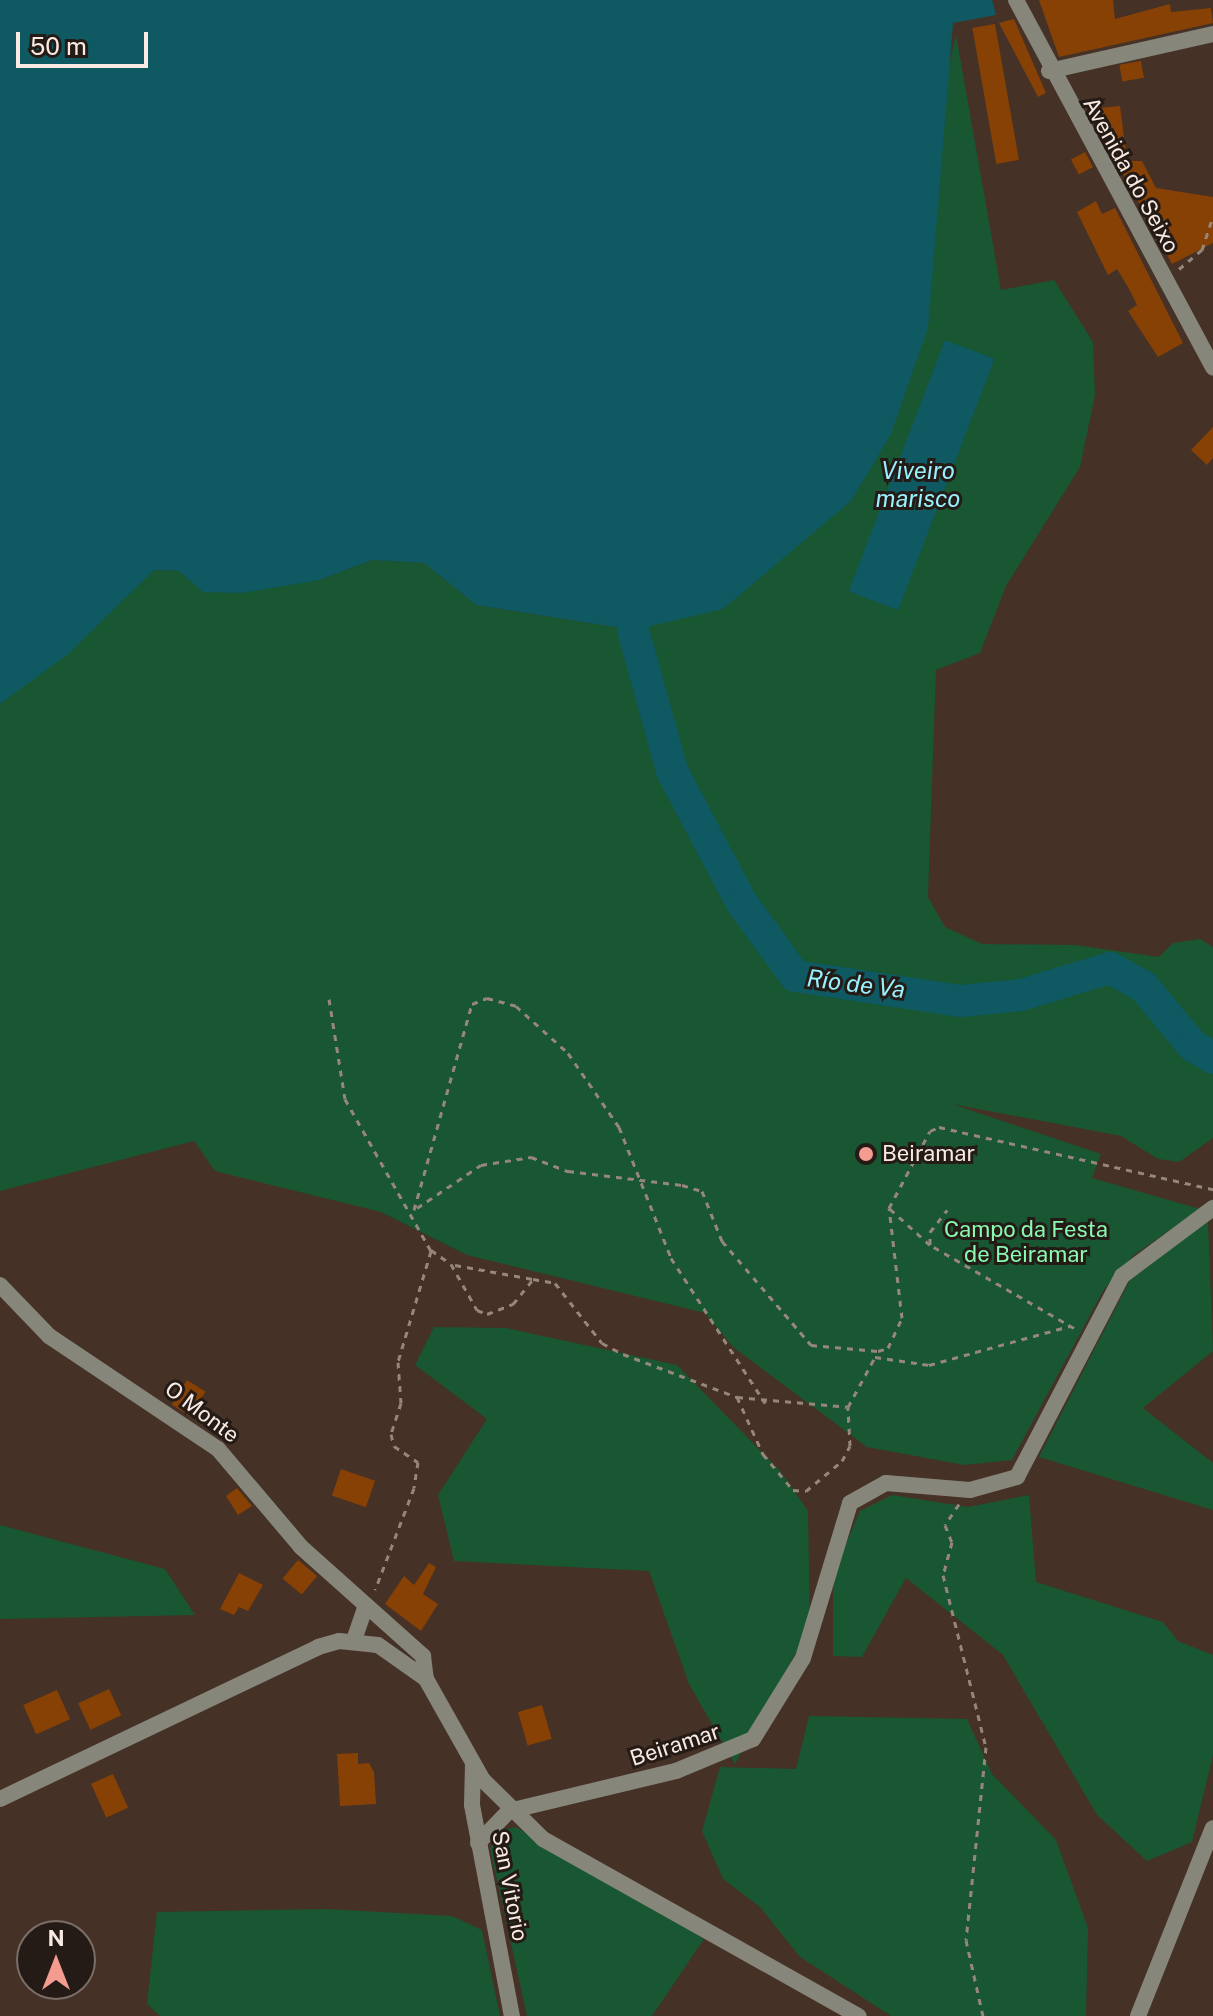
<!DOCTYPE html>
<html>
<head>
<meta charset="utf-8">
<style>
	body { margin:0 }
	#map { position:relative; width:1213px; height:2016px; overflow:hidden; background:#453125; font-family:"Public Sans",sans-serif }
	div>[style] { position:absolute }
	.green>* { inset:0; background:#195632 }
	.water>* { inset:0; background:#0e5962; transform-origin:0 0 }
	.river>* { height:32px; margin:-16px; padding:0 16px; transform-origin:16px; border-radius:16px; background:#0e5962 }
	.building>* { inset:0; background:#874105; transform-origin:0 0 }
	.path>* { height:3px; margin-top:-1.5px; transform-origin:0; background:repeating-linear-gradient(90deg,#97867c 0 6px,transparent 0 12px) }
	.minor>* { height:16px; margin:-8px; padding:0 8px; transform-origin:8px; border-radius:8px; background:#86867b }
	.tertiary>* { height:16px; margin:-8px; padding:0 8px; transform-origin:8px; border-radius:8px; background:#86867b }
	.dots>* { width:22px; height:22px; translate:-50% -50%; box-sizing:border-box; border:4px solid #251b16; border-radius:50% }
	span { translate:-50% -50%; white-space:nowrap; text-align:center; line-height:1.15; -webkit-text-stroke:6px #251b16; paint-order:stroke }
	.street-label { font-size:22px; color:#f9ebe3 }
	.poi-label { font-size:22px; color:#f9ebe3 }
	.left { translate:0 -50%; text-align:left }
	.park-label { font-size:22px; color:#89f9b0 }
	.water-label { font-size:24px; color:#99f1fe; font-style:italic }
	.north { position:absolute; left:16px; top:1920px; width:80px; height:80px; box-sizing:border-box; background:#251b16; border:2px solid #7a6e68; border-radius:50%; rotate:0deg; font-size:22px; font-weight:700; line-height:32px; text-align:center; color:#f9ebe3 }
	.north::after { content:''; display:block; margin:auto; width:28px; height:36px; background:#f59c91; clip-path:polygon(50% 0,100% 100%,50% 72%,0 100%) }
	.scale { position:absolute; left:16px; top:32px; width:132px; height:36px; box-sizing:border-box; border:4px solid #f9ebe3; border-top:0; padding-left:10px; font-size:24px; line-height:28px; white-space:nowrap; color:#f9ebe3; -webkit-text-stroke:6px #251b16; paint-order:stroke }
</style>
</head>
<body>
<div id="map">
	<div class="green">
		<div style="clip-path:polygon(956px 35px,1001px 290px,1054px 280px,1093px 342px,1095px 395px,1080px 467px,1006px 586px,980px 653px,936px 670px,928px 897px,945px 927px,982px 944px,1075px 945px,1159px 957px,1173px 943px,1200px 939px,1213px 947px,1213px 1138px,1179px 1162px,1158px 1159px,1121px 1136px,952px 1104px,1101px 1154px,1092px 1178px,1200px 1209px,1134px 1255px,1103px 1291px,1012px 1460px,964px 1465px,867px 1447px,733px 1347px,705px 1313px,467px 1255px,381px 1212px,215px 1171px,194px 1141px,0 1191px,0 703px,154px 570px,179px 571px,204px 592px,320px 580px,372px 560px,424px 563px,476px 605px,633px 630px,807px 534px,851px 501px)"></div>
		<div style="clip-path:polygon(1208px 1220px,1213px 1351px,1143px 1408px,1213px 1463px,1213px 1510px,1039px 1457px,1130px 1280px)"></div>
		<div style="clip-path:polygon(434px 1327px,506px 1328px,677px 1365px,781px 1472px,808px 1511px,810px 1627px,735px 1764px,689px 1684px,649px 1571px,454px 1561px,438px 1495px,487px 1419px,415px 1365px)"></div>
		<div style="clip-path:polygon(892px 1495px,968px 1507px,1029px 1495px,1036px 1582px,1163px 1622px,1178px 1641px,1213px 1655px,1213px 1755px,1192px 1842px,1147px 1861px,1097px 1815px,1003px 1655px,906px 1578px,862px 1657px,833px 1656px,833px 1574px,860px 1511px)"></div>
		<div style="clip-path:polygon(0 1525px,165px 1569px,195px 1615px,0 1619px)"></div>
		<div style="clip-path:polygon(809px 1716px,967px 1719px,992px 1774px,1056px 1840px,1088px 1928px,1086px 2016px,891px 2016px,800px 1957px,760px 1907px,723px 1879px,702px 1831px,720px 1767px,796px 1769px)"></div>
		<div style="clip-path:polygon(516px 1827px,704px 1939px,652px 2016px,527px 2016px,490px 1848px,502px 1830px)"></div>
		<div style="clip-path:polygon(326px 1909px,452px 1916px,482px 1930px,500px 2016px,160px 2016px,147px 2004px,157px 1912px)"></div>
	</div>
	<div class="water">
		<div style="clip-path:polygon(0 0,992px 0,996px 15px,953px 23px,928px 328px,891px 434px,851px 501px,723px 609px,633px 630px,476px 605px,424px 563px,372px 560px,320px 580px,242px 593px,203px 592px,179px 571px,154px 570px,68px 654px,0 704px)"></div>
		<div style="left:945px;top:340px;width:53px;height:269px;rotate:21deg"></div>
	</div>
	<div class="river">
		<div style="left:633px;top:630px;width:146px;rotate:74.5deg"></div>
		<div style="left:672px;top:771px;width:149px;rotate:62.1deg"></div>
		<div style="left:742px;top:903px;width:90px;rotate:54deg"></div>
		<div style="left:795px;top:976px;width:168px;rotate:8.6deg"></div>
		<div style="left:961px;top:1001px;width:60px;rotate:-5.7deg"></div>
		<div style="left:1021px;top:995px;width:93px;rotate:-16.9deg"></div>
		<div style="left:1110px;top:968px;width:38px;rotate:29deg"></div>
		<div style="left:1143px;top:986px;width:78px;rotate:50.2deg"></div>
		<div style="left:1193px;top:1046px;width:23px;rotate:31deg"></div>
	</div>
	<div class="building">
		<div style="clip-path:polygon(1039px 0,1113px 0,1115px 19px,1170px 4px,1171px 12px,1211px 8px,1213px 23px,1059px 57px)"></div>
		<div style="clip-path:polygon(1014px 19px,1046px 93px,1038px 97px,999px 23px)"></div>
		<div style="left:995px;top:24px;width:138px;height:23px;rotate:80deg"></div>
		<div style="left:1141px;top:61px;width:17px;height:22px;rotate:80deg"></div>
		<div style="clip-path:polygon(1120px 106px,1127px 161px,1142px 161px,1156px 188px,1213px 197px,1213px 243px,1172px 264px,1088px 109px)"></div>
		<div style="left:1085px;top:152px;width:17px;height:16px;rotate:62deg"></div>
		<div style="clip-path:polygon(1096px 201px,1102px 214px,1115px 208px,1183px 343px,1158px 357px,1128px 311px,1137px 305px,1128px 287px,1117px 269px,1108px 275px,1077px 212px)"></div>
		<div style="clip-path:polygon(1213px 427px,1213px 458px,1207px 465px,1191px 450px)"></div>
		<div style="left:187px;top:1380px;width:22px;height:29px;rotate:32deg"></div>
		<div style="left:341px;top:1469px;width:36px;height:28px;rotate:19deg"></div>
		<div style="clip-path:polygon(237px 1488px,252px 1506px,238px 1515px,226px 1496px)"></div>
		<div style="left:298px;top:1560px;width:25px;height:24px;rotate:40deg"></div>
		<div style="clip-path:polygon(429px 1563px,436px 1567px,423px 1594px,438px 1604px,421px 1631px,385px 1604px,404px 1576px,414px 1585px)"></div>
		<div style="clip-path:polygon(239px 1573px,263px 1585px,248px 1611px,239px 1607px,234px 1615px,220px 1609px)"></div>
		<div style="left:109px;top:1689px;width:29px;height:34px;rotate:65deg"></div>
		<div style="left:57px;top:1690px;width:32px;height:37px;rotate:66deg"></div>
		<div style="left:542px;top:1705px;width:35px;height:25px;rotate:74deg"></div>
		<div style="clip-path:polygon(358px 1753px,358px 1764px,369px 1763px,374px 1772px,376px 1804px,340px 1806px,337px 1754px)"></div>
		<div style="left:113px;top:1774px;width:37px;height:24px;rotate:66deg"></div>
	</div>
	<div class="path">
		<div style="left:1179px;top:269px;width:30px;rotate:-40deg"></div>
		<div style="left:1202px;top:250px;width:35px;rotate:-72deg"></div>
		<div style="left:329px;top:999px;width:101px;rotate:80.9deg"></div>
		<div style="left:345px;top:1099px;width:175px;rotate:60.5deg"></div>
		<div style="left:431px;top:1251px;width:116px;rotate:106.6deg"></div>
		<div style="left:398px;top:1362px;width:41px;rotate:85.8deg"></div>
		<div style="left:401px;top:1403px;width:33px;rotate:108deg"></div>
		<div style="left:391px;top:1434px;width:12px;rotate:76deg"></div>
		<div style="left:394px;top:1446px;width:29px;rotate:34deg"></div>
		<div style="left:418px;top:1462px;width:26px;rotate:99deg"></div>
		<div style="left:414px;top:1488px;width:109px;rotate:110.9deg"></div>
		<div style="left:417px;top:1208px;width:77px;rotate:-33.9deg"></div>
		<div style="left:481px;top:1165px;width:51px;rotate:-9.1deg"></div>
		<div style="left:531px;top:1157px;width:40px;rotate:21deg"></div>
		<div style="left:568px;top:1171px;width:115px;rotate:7deg"></div>
		<div style="left:682px;top:1185px;width:21px;rotate:17deg"></div>
		<div style="left:702px;top:1191px;width:54px;rotate:68.2deg"></div>
		<div style="left:722px;top:1241px;width:137px;rotate:49.4deg"></div>
		<div style="left:811px;top:1345px;width:67px;rotate:5.1deg"></div>
		<div style="left:878px;top:1351px;width:10px;rotate:-17deg"></div>
		<div style="left:888px;top:1348px;width:33px;rotate:-65deg"></div>
		<div style="left:902px;top:1318px;width:111px;rotate:-96.7deg"></div>
		<div style="left:414px;top:1210px;width:214px;rotate:-74.3deg"></div>
		<div style="left:472px;top:1004px;width:16px;rotate:-22deg"></div>
		<div style="left:487px;top:998px;width:30px;rotate:15deg"></div>
		<div style="left:516px;top:1006px;width:70px;rotate:42.1deg"></div>
		<div style="left:568px;top:1053px;width:90px;rotate:55.4deg"></div>
		<div style="left:619px;top:1127px;width:141px;rotate:68.3deg"></div>
		<div style="left:671px;top:1258px;width:173px;rotate:57deg"></div>
		<div style="left:930px;top:1245px;width:13px;rotate:-90deg"></div>
		<div style="left:930px;top:1232px;width:28px;rotate:-52deg"></div>
		<div style="left:431px;top:1250px;width:24px;rotate:35deg"></div>
		<div style="left:451px;top:1264px;width:53px;rotate:60.5deg"></div>
		<div style="left:477px;top:1310px;width:11px;rotate:22deg"></div>
		<div style="left:487px;top:1314px;width:28px;rotate:-21deg"></div>
		<div style="left:513px;top:1304px;width:32px;rotate:-51deg"></div>
		<div style="left:533px;top:1279px;width:22px;rotate:10deg"></div>
		<div style="left:555px;top:1283px;width:76px;rotate:51.9deg"></div>
		<div style="left:602px;top:1343px;width:24px;rotate:28deg"></div>
		<div style="left:623px;top:1354px;width:122px;rotate:20.7deg"></div>
		<div style="left:737px;top:1397px;width:111px;rotate:5.1deg"></div>
		<div style="left:455px;top:1265px;width:79px;rotate:10.2deg"></div>
		<div style="left:1074px;top:1328px;width:166px;rotate:-150deg"></div>
		<div style="left:930px;top:1245px;width:55px;rotate:-137.9deg"></div>
		<div style="left:889px;top:1208px;width:87px;rotate:-62deg"></div>
		<div style="left:930px;top:1131px;width:10px;rotate:-24deg"></div>
		<div style="left:939px;top:1127px;width:281px;rotate:12.8deg"></div>
		<div style="left:737px;top:1397px;width:63px;rotate:65.5deg"></div>
		<div style="left:763px;top:1454px;width:47px;rotate:50.2deg"></div>
		<div style="left:793px;top:1490px;width:13px;rotate:4deg"></div>
		<div style="left:806px;top:1491px;width:47px;rotate:-39.8deg"></div>
		<div style="left:842px;top:1461px;width:17px;rotate:-62deg"></div>
		<div style="left:850px;top:1446px;width:39px;rotate:-93deg"></div>
		<div style="left:848px;top:1407px;width:57px;rotate:-61.6deg"></div>
		<div style="left:875px;top:1357px;width:55px;rotate:8.4deg"></div>
		<div style="left:929px;top:1365px;width:146px;rotate:-15.5deg"></div>
		<div style="left:959px;top:1504px;width:25px;rotate:124deg"></div>
		<div style="left:945px;top:1525px;width:18px;rotate:68deg"></div>
		<div style="left:952px;top:1542px;width:34px;rotate:105deg"></div>
		<div style="left:943px;top:1575px;width:177px;rotate:76deg"></div>
		<div style="left:986px;top:1747px;width:194px;rotate:95.9deg"></div>
		<div style="left:966px;top:1940px;width:78px;rotate:77.4deg"></div>
	</div>
	<div class="minor">
		<div style="left:1049px;top:71px;width:168px;rotate:-12.7deg"></div>
		<div style="left:0;top:1285px;width:71px;rotate:46.1deg"></div>
		<div style="left:49px;top:1336px;width:203px;rotate:33.8deg"></div>
		<div style="left:218px;top:1449px;width:128px;rotate:49.7deg"></div>
		<div style="left:301px;top:1547px;width:164px;rotate:41.8deg"></div>
		<div style="left:423px;top:1656px;width:23px;rotate:83deg"></div>
		<div style="left:354px;top:1640px;width:34px;rotate:-71deg"></div>
		<div style="left:473px;top:1764px;width:41px;rotate:91.4deg"></div>
		<div style="left:472px;top:1805px;width:215px;rotate:79.3deg"></div>
		<div style="left:509px;top:1811px;width:172px;rotate:-13.5deg"></div>
		<div style="left:676px;top:1771px;width:83px;rotate:-22.6deg"></div>
		<div style="left:753px;top:1739px;width:95px;rotate:-58.3deg"></div>
		<div style="left:803px;top:1658px;width:162px;rotate:-73.1deg"></div>
		<div style="left:850px;top:1503px;width:41px;rotate:-29.1deg"></div>
		<div style="left:886px;top:1483px;width:84px;rotate:4.8deg"></div>
		<div style="left:970px;top:1490px;width:49px;rotate:-15.5deg"></div>
		<div style="left:1017px;top:1477px;width:227px;rotate:-62.4deg"></div>
		<div style="left:1122px;top:1276px;width:114px;rotate:-36.8deg"></div>
	</div>
	<div class="tertiary">
		<div style="left:1016px;top:0;width:417px;rotate:61.8deg"></div>
		<div style="left:0;top:1799px;width:352px;rotate:-25.5deg"></div>
		<div style="left:318px;top:1647px;width:22px;rotate:-16deg"></div>
		<div style="left:339px;top:1641px;width:39px;rotate:6deg"></div>
		<div style="left:378px;top:1645px;width:59px;rotate:35.3deg"></div>
		<div style="left:426px;top:1679px;width:116px;rotate:60.6deg"></div>
		<div style="left:483px;top:1780px;width:84px;rotate:44.5deg"></div>
		<div style="left:543px;top:1839px;width:362px;rotate:29.3deg"></div>
		<div style="left:478px;top:1843px;width:45px;rotate:-45.9deg"></div>
		<div style="left:1138px;top:2016px;width:202px;rotate:-68.3deg"></div>
	</div>
	<div class="dots">
		<div style="left:866px;top:1154px;background:#f59c91"></div>
	</div>
	<div class="street-label">
		<span style="left:1131px;top:175px;rotate:61deg">Avenida do Seixo</span>
		<span style="left:202px;top:1412px;rotate:37deg">O Monte</span>
		<span style="left:675px;top:1745px;rotate:-18deg">Beiramar</span>
		<span style="left:510px;top:1886px;rotate:79deg">San Vitorio</span>
	</div>
	<div class="poi-label">
		<span class="left" style="left:882px;top:1154px">Beiramar</span>
	</div>
	<div class="park-label">
		<span style="left:1026px;top:1242px">Campo da Festa<br>de Beiramar</span>
	</div>
	<div class="water-label">
		<span style="left:918px;top:485px">Viveiro<br>marisco</span>
		<span style="left:856px;top:984px;rotate:7deg">Río de Va</span>
	</div>
	<div class="north">N</div>
	<div class="scale">50 m</div>
</div>
</body>
</html>
